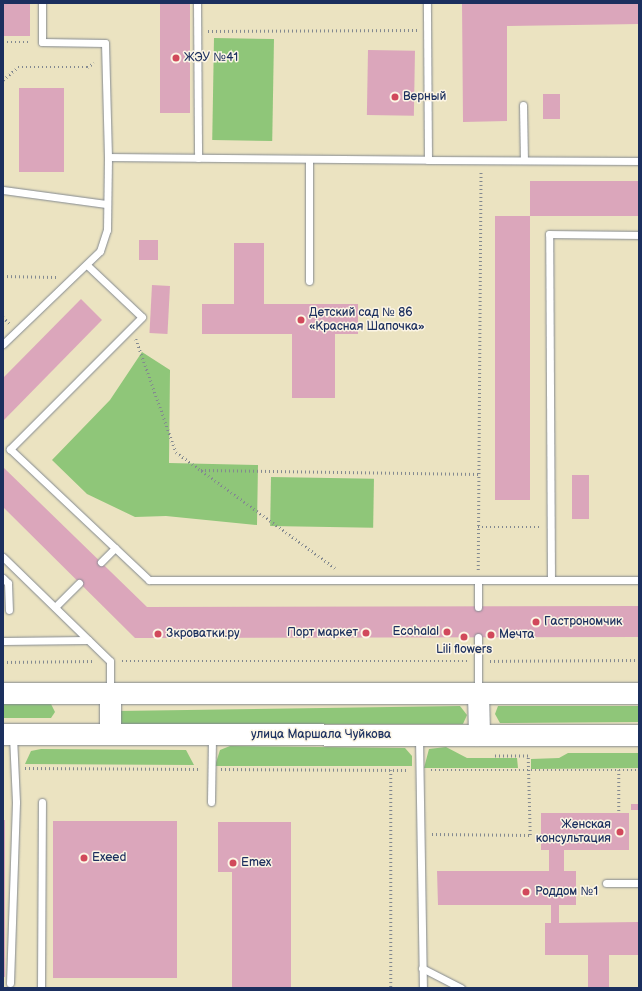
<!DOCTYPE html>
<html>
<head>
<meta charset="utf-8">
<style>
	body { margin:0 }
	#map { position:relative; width:642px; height:991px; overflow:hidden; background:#ebe3c1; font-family:"Balsamiq Sans",sans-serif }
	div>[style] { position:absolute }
	.green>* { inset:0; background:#8fc679; transform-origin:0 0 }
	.building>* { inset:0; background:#dba6bb; transform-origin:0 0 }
	.path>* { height:2.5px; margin-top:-1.25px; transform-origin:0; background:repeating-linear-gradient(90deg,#838990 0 1px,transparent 0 4px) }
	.roads { filter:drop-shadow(0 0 1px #838990) drop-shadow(0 0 1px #838990) }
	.service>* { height:7px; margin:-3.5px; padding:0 3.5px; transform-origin:3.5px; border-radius:3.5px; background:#fff }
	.secondary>* { height:21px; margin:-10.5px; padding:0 10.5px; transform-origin:10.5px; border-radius:10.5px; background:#fff }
	.dots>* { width:11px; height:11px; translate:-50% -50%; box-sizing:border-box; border:2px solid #fcf5e5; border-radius:50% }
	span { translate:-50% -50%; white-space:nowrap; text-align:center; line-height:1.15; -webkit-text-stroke:3px #fcf5e5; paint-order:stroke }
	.poi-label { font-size:12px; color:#1b2f5e }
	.left { translate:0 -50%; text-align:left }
	.right { translate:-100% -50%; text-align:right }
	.street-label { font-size:12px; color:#1b2f5e }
	.frame { position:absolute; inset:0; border:4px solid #1b2f5e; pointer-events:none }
</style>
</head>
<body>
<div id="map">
	<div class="green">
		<div style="left:214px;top:38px;width:60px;height:102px;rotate:1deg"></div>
		<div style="clip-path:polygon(142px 352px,170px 370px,169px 463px,258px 465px,257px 525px,166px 516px,135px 517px,87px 494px,52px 460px,110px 400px)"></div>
		<div style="left:271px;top:477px;width:103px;height:49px;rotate:1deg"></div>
		<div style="clip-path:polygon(3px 704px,51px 704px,55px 712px,51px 718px,3px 718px)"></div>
		<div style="clip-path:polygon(460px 706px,467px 715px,463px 724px,120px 724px,118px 711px)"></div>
		<div style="clip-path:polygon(498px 706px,639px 706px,639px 722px,500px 723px,495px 714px)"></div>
		<div style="clip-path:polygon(230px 746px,405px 748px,412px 756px,412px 766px,215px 766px,220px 750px)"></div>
		<div style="clip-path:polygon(446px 747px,467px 758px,517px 758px,518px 768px,424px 768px,429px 749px)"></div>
		<div style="clip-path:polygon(41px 749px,186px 750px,194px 765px,25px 764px,31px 751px)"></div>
		<div style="clip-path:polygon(568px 753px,639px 753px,639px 768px,531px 769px,531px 759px,559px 758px)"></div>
	</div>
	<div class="building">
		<div style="left:3px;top:3px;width:27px;height:33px"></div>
		<div style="left:160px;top:3px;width:30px;height:110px"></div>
		<div style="clip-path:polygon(462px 3px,639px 3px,639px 24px,507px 26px,507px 121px,463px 122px)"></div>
		<div style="left:368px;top:50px;width:47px;height:65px;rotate:1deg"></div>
		<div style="left:19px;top:88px;width:45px;height:84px"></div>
		<div style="left:560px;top:94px;width:25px;height:17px;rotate:90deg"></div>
		<div style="left:530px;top:181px;width:109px;height:35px"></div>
		<div style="left:495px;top:216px;width:35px;height:284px"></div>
		<div style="left:139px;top:240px;width:19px;height:20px"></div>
		<div style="clip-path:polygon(234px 243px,264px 243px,264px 304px,358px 304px,358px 334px,335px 334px,335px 398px,292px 398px,292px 334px,202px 334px,202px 304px,234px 304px)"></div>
		<div style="left:152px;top:285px;width:18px;height:48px;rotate:3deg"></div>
		<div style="clip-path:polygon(81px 299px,102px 320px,3px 421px,3px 378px)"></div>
		<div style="clip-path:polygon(3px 467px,147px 607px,639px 606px,639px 637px,135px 638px,3px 507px)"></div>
		<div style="left:572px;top:475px;width:17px;height:44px"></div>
		<div style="left:631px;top:804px;width:8px;height:6px"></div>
		<div style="clip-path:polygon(541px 813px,629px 813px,629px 850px,564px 850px,564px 871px,576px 871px,576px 905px,559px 905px,559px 923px,639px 922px,639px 955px,609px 955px,609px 988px,588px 988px,588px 955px,545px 955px,545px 923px,551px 923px,551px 905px,438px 905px,437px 871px,549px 871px,549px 850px,541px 850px)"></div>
		<div style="left:3px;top:820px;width:2px;height:157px"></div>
		<div style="left:53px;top:821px;width:124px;height:157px"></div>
		<div style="clip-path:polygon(218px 822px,291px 822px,291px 988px,232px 988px,232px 872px,218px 872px)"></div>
	</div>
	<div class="path">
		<div style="left:208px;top:31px;width:209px;rotate:-0.3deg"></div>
		<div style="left:3px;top:42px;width:27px"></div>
		<div style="left:3px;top:80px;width:20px;rotate:-41deg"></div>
		<div style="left:18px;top:67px;width:69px"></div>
		<div style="left:87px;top:67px;width:8px;rotate:-30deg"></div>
		<div style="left:3px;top:276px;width:53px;rotate:1.1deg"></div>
		<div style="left:3px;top:317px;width:10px;rotate:45deg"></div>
		<div style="left:136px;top:339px;width:120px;rotate:70.5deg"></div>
		<div style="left:176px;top:452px;width:197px;rotate:36.1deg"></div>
		<div style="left:201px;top:470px;width:278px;rotate:0.8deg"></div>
		<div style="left:478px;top:527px;width:62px"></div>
		<div style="left:478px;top:570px;width:399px;rotate:-89.6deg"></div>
		<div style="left:122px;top:661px;width:345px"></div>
		<div style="left:490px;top:661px;width:149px;rotate:-0.4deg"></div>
		<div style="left:3px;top:662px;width:92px;rotate:-0.6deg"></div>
		<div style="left:25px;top:768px;width:175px;rotate:0.3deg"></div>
		<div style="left:221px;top:769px;width:187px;rotate:0.3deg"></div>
		<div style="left:391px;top:770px;width:218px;rotate:90deg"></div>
		<div style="left:431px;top:770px;width:208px"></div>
		<div style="left:619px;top:770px;width:43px;rotate:90deg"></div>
		<div style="left:432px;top:834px;width:98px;rotate:0.6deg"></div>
		<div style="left:530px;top:835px;width:79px;rotate:-91.5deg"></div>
		<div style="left:528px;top:756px;width:36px;rotate:180deg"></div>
	</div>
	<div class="roads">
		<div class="service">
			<div style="left:42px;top:3px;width:39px;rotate:90deg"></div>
			<div style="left:42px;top:42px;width:63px;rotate:0.9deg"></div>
			<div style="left:105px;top:43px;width:114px;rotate:88.5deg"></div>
			<div style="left:197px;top:3px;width:155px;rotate:89.6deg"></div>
			<div style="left:523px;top:105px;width:55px;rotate:89deg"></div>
			<div style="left:428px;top:160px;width:211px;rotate:0.3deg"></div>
			<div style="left:3px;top:190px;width:104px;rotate:7.7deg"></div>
			<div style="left:88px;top:266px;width:74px;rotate:43.4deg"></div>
			<div style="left:142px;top:317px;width:187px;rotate:135deg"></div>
			<div style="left:10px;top:449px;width:191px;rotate:43.3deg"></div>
			<div style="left:149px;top:580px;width:490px"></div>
			<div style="left:309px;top:281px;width:122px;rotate:-90deg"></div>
			<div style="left:3px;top:344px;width:134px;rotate:-43.8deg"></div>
			<div style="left:100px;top:251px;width:22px;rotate:-72deg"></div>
			<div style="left:107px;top:230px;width:73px;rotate:-89.2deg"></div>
			<div style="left:108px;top:157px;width:320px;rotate:0.5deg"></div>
			<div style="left:428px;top:160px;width:157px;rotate:-90.4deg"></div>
			<div style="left:3px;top:557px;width:149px;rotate:44.2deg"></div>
			<div style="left:110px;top:661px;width:31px;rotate:90deg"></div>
			<div style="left:101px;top:562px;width:20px;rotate:-45deg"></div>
			<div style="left:3px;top:578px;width:7px;rotate:45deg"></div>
			<div style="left:8px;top:583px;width:27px;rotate:88deg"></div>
			<div style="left:478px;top:580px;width:27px;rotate:90deg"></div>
			<div style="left:551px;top:580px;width:346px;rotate:-90.3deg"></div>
			<div style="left:549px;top:234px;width:90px;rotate:0.6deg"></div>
			<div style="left:55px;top:607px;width:34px;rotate:-45deg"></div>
			<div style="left:478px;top:637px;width:54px;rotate:90deg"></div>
			<div style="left:3px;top:641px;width:85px;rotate:-0.7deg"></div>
			<div style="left:419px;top:737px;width:251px;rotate:89.1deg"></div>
			<div style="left:211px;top:802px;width:66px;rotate:-89.1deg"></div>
			<div style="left:606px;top:883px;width:33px"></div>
			<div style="left:422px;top:968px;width:44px;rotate:27.1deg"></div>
			<div style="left:10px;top:983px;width:181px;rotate:-88.1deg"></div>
			<div style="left:16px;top:802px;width:66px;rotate:-92.6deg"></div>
			<div style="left:41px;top:988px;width:186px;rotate:-89.7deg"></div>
		</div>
		<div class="secondary">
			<div style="left:3px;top:693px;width:636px"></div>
			<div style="left:478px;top:693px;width:42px;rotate:88.6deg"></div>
			<div style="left:3px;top:734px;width:636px;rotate:0.09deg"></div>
			<div style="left:110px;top:734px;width:41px;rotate:-90deg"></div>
		</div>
	</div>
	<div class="dots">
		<div style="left:176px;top:58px;background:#d1495b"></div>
		<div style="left:395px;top:97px;background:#d1495b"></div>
		<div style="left:301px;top:320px;background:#d1495b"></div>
		<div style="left:536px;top:622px;background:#d1495b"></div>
		<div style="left:447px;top:632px;background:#d1495b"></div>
		<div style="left:366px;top:633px;background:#d1495b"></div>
		<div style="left:158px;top:634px;background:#d1495b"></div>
		<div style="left:491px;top:635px;background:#d1495b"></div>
		<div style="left:464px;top:637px;background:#d1495b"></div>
		<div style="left:620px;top:832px;background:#d1495b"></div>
		<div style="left:84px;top:858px;background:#d1495b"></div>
		<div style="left:233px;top:863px;background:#d1495b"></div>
		<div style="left:526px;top:892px;background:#d1495b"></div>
	</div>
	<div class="poi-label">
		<span class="left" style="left:184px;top:58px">ЖЭУ №41</span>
		<span class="left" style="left:403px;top:97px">Верный</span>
		<span class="left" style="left:309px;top:320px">Детский сад № 86<br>«Красная Шапочка»</span>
		<span class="left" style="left:544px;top:622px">Гастрономчик</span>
		<span class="right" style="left:439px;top:632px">Ecohalal</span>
		<span class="right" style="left:358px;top:633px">Порт маркет</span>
		<span class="left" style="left:166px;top:634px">3кроватки.ру</span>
		<span class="left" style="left:499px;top:635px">Мечта</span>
		<span style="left:464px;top:650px">Lili flowers</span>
		<span class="right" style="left:611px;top:832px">Женская<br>консультация</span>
		<span class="left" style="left:92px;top:858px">Exeed</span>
		<span class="left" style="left:241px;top:863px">Emex</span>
		<span class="left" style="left:535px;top:892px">Роддом №1</span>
	</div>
	<div class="street-label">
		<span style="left:321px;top:735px">улица Маршала Чуйкова</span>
	</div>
	<div class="frame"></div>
</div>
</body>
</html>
